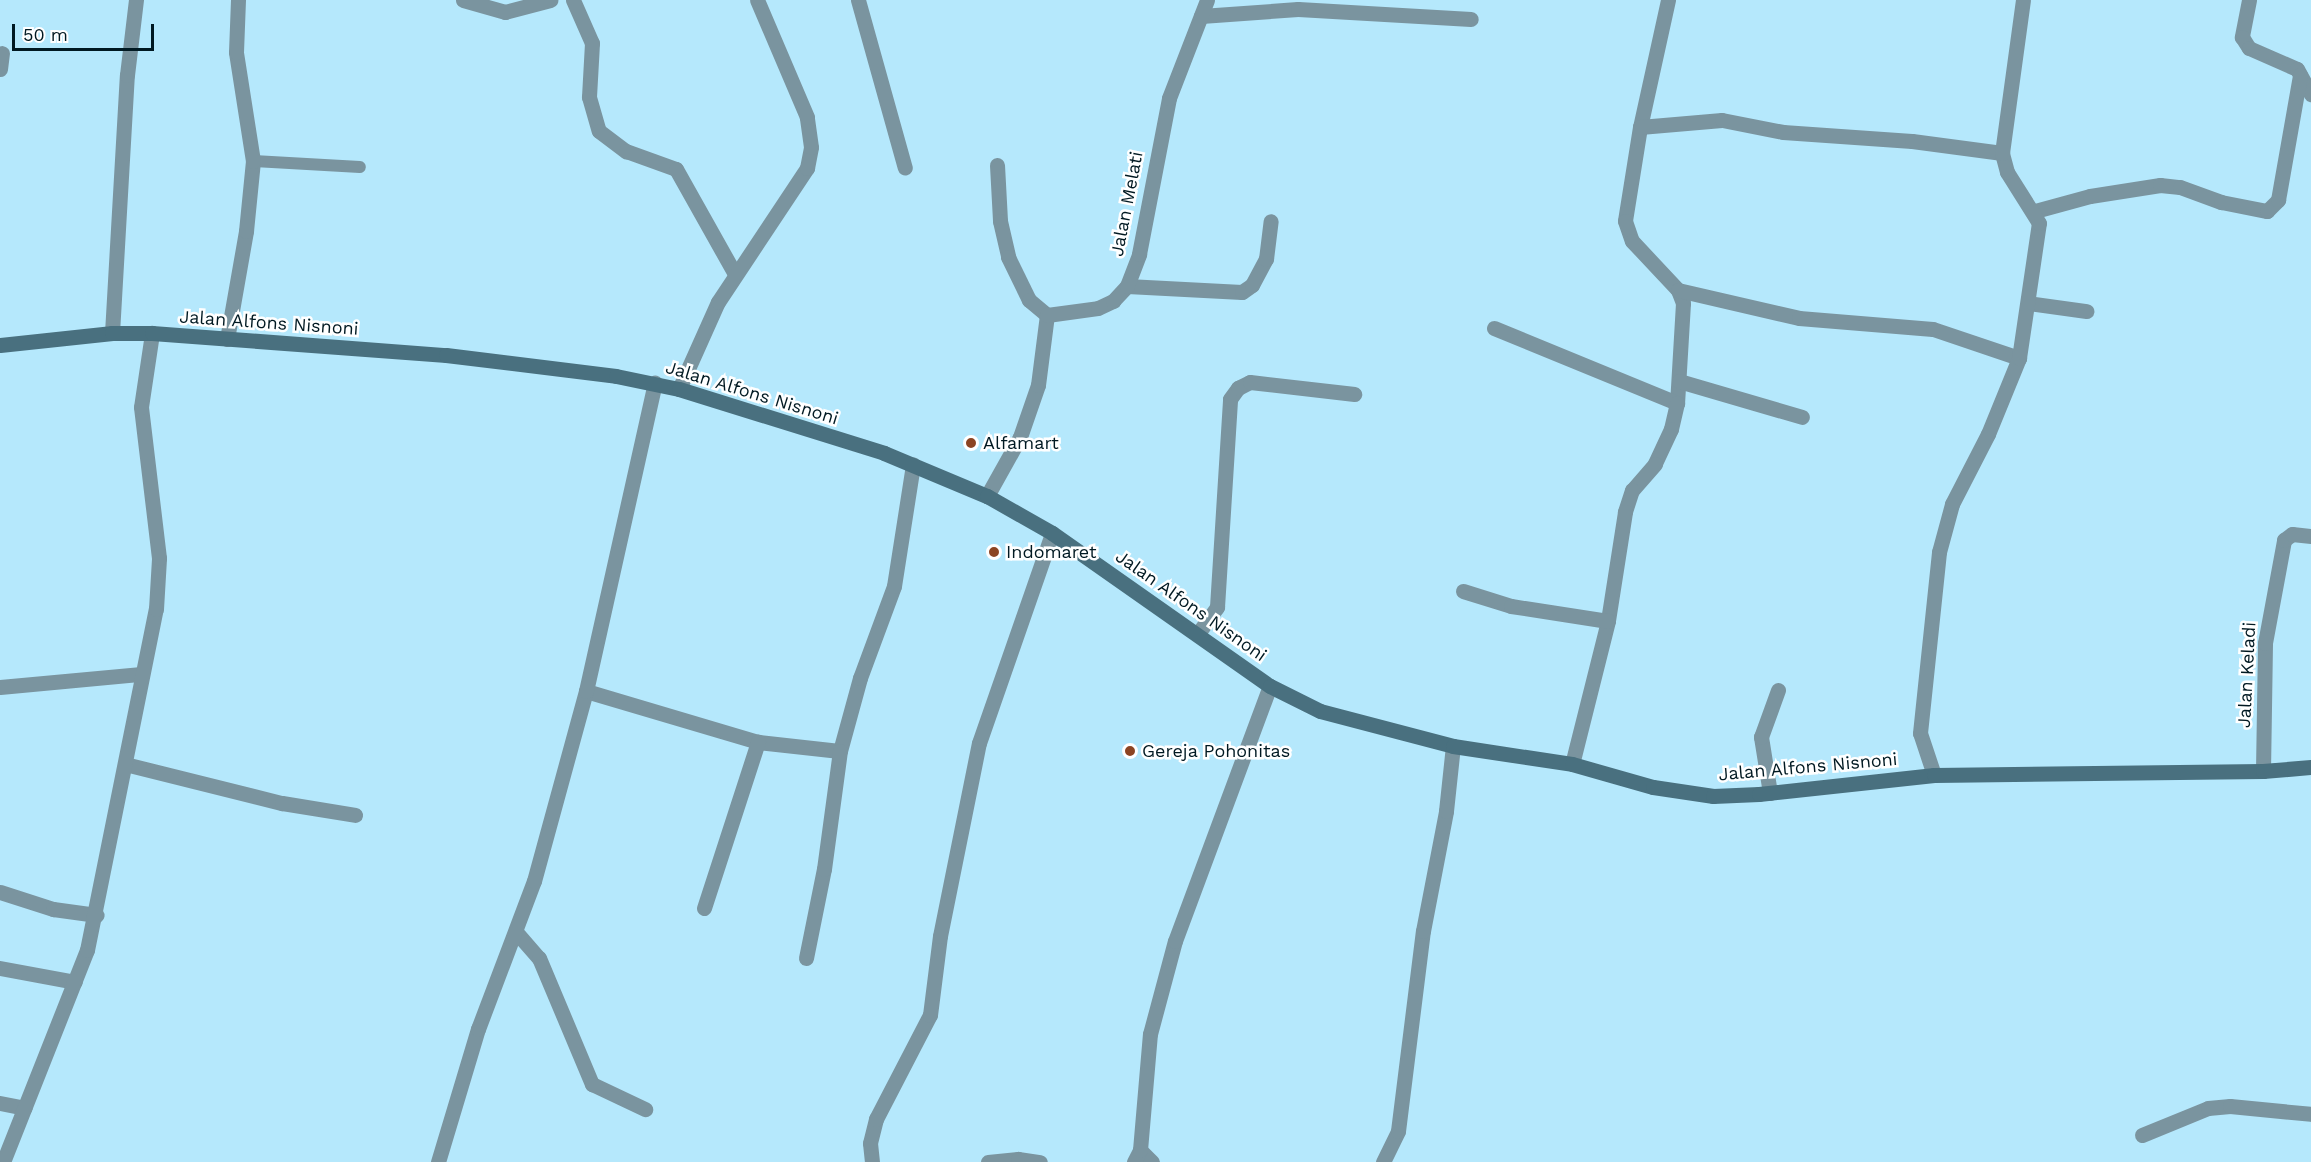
<!DOCTYPE html>
<html>
<head>
<meta charset="utf-8">
<style>
	body { margin:0 }
	#map { position:relative; width:2311px; height:1162px; overflow:hidden; background:#b5e8fc; font-family:"Work Sans",sans-serif }
	div>[style] { position:absolute }
	.lane>* { height:12px; margin:-6px; padding:0 6px; transform-origin:6px; border-radius:6px; background:#7a949f }
	.street>* { height:15px; margin:-7.5px; padding:0 7.5px; transform-origin:7.5px; border-radius:7.5px; background:#7a949f }
	.secondary>* { height:15px; margin:-7.5px; padding:0 7.5px; transform-origin:7.5px; border-radius:7.5px; background:#49707f }
	.dots>* { width:16px; height:16px; translate:-50% -50%; box-sizing:border-box; border:3px solid #fff; border-radius:50% }
	span { translate:-50% -50%; white-space:nowrap; text-align:center; line-height:1.15; -webkit-text-stroke:5px #fff; paint-order:stroke }
	.street-label { font-size:18px; color:#001922 }
	.poi-label { font-size:18px; color:#001922 }
	.left { translate:0 -50%; text-align:left }
	.scale { position:absolute; left:12px; top:24px; width:142px; height:27px; box-sizing:border-box; border:3px solid #001922; border-top:0; padding-left:8px; font-size:18px; line-height:21px; white-space:nowrap; color:#001922; -webkit-text-stroke:4px #fff; paint-order:stroke }
</style>
</head>
<body>
<div id="map">
	<div class="lane">
		<div style="left:253px;top:161px;width:107px;rotate:3.2deg"></div>
	</div>
	<div class="street">
		<div style="left:463px;top:0;width:44px;rotate:15.9deg"></div>
		<div style="left:505px;top:12px;width:47px;rotate:-14.9deg"></div>
		<div style="left:573px;top:0;width:47px;rotate:66.2deg"></div>
		<div style="left:592px;top:43px;width:54px;rotate:93.2deg"></div>
		<div style="left:589px;top:97px;width:35px;rotate:74deg"></div>
		<div style="left:599px;top:131px;width:34px;rotate:37deg"></div>
		<div style="left:626px;top:151px;width:53px;rotate:19.8deg"></div>
		<div style="left:676px;top:169px;width:120px;rotate:60.7deg"></div>
		<div style="left:858px;top:0;width:174px;rotate:74.4deg"></div>
		<div style="left:1668px;top:0;width:130px;rotate:102.4deg"></div>
		<div style="left:1640px;top:127px;width:95px;rotate:99.1deg"></div>
		<div style="left:1625px;top:221px;width:21px;rotate:71deg"></div>
		<div style="left:1632px;top:241px;width:67px;rotate:46.8deg"></div>
		<div style="left:1678px;top:290px;width:14px;rotate:69deg"></div>
		<div style="left:1683px;top:303px;width:100px;rotate:93.4deg"></div>
		<div style="left:2249px;top:0;width:38px;rotate:101deg"></div>
		<div style="left:2242px;top:37px;width:13px;rotate:58deg"></div>
		<div style="left:2249px;top:48px;width:52px;rotate:23.6deg"></div>
		<div style="left:2297px;top:69px;width:29px;rotate:61deg"></div>
		<div style="left:1201px;top:16px;width:97px;rotate:-4.1deg"></div>
		<div style="left:1298px;top:9px;width:173px;rotate:3.3deg"></div>
		<div style="left:0;top:69px;width:16px;rotate:-83deg"></div>
		<div style="left:1640px;top:127px;width:82px;rotate:-4.9deg"></div>
		<div style="left:1722px;top:120px;width:62px;rotate:11.1deg"></div>
		<div style="left:1783px;top:132px;width:129px;rotate:4deg"></div>
		<div style="left:1912px;top:141px;width:91px;rotate:7.6deg"></div>
		<div style="left:997px;top:165px;width:56px;rotate:86.9deg"></div>
		<div style="left:1000px;top:221px;width:37px;rotate:77deg"></div>
		<div style="left:1008px;top:257px;width:48px;rotate:64deg"></div>
		<div style="left:1029px;top:300px;width:23px;rotate:40deg"></div>
		<div style="left:2035px;top:211px;width:57px;rotate:-15.3deg"></div>
		<div style="left:2090px;top:196px;width:71px;rotate:-8.9deg"></div>
		<div style="left:2160px;top:185px;width:20px;rotate:6deg"></div>
		<div style="left:2180px;top:187px;width:44px;rotate:20.1deg"></div>
		<div style="left:2221px;top:202px;width:47px;rotate:11.1deg"></div>
		<div style="left:2267px;top:211px;width:16px;rotate:-45deg"></div>
		<div style="left:2278px;top:200px;width:127px;rotate:-80deg"></div>
		<div style="left:1127px;top:286px;width:115px;rotate:3deg"></div>
		<div style="left:1242px;top:292px;width:12px;rotate:-35deg"></div>
		<div style="left:1252px;top:285px;width:30px;rotate:-62deg"></div>
		<div style="left:1266px;top:259px;width:38px;rotate:-83deg"></div>
		<div style="left:1678px;top:290px;width:124px;rotate:13deg"></div>
		<div style="left:1799px;top:318px;width:134px;rotate:4.7deg"></div>
		<div style="left:1933px;top:329px;width:91px;rotate:18.6deg"></div>
		<div style="left:2028px;top:303px;width:59px;rotate:7.9deg"></div>
		<div style="left:1494px;top:328px;width:198px;rotate:22.3deg"></div>
		<div style="left:1677px;top:403px;width:27px;rotate:103deg"></div>
		<div style="left:1671px;top:429px;width:38px;rotate:115deg"></div>
		<div style="left:1655px;top:464px;width:35px;rotate:131deg"></div>
		<div style="left:1632px;top:490px;width:23px;rotate:108deg"></div>
		<div style="left:1625px;top:512px;width:110px;rotate:98.9deg"></div>
		<div style="left:1608px;top:621px;width:147px;rotate:104.1deg"></div>
		<div style="left:112px;top:333px;width:258px;rotate:-86.7deg"></div>
		<div style="left:127px;top:75px;width:76px;rotate:-83.2deg"></div>
		<div style="left:227px;top:339px;width:110px;rotate:-80deg"></div>
		<div style="left:246px;top:231px;width:70px;rotate:-84.3deg"></div>
		<div style="left:253px;top:161px;width:110px;rotate:-98.9deg"></div>
		<div style="left:236px;top:52px;width:52px;rotate:-87.8deg"></div>
		<div style="left:1679px;top:381px;width:128px;rotate:16.3deg"></div>
		<div style="left:679px;top:389px;width:95px;rotate:-65.9deg"></div>
		<div style="left:718px;top:302px;width:161px;rotate:-56.4deg"></div>
		<div style="left:807px;top:168px;width:21px;rotate:-79deg"></div>
		<div style="left:811px;top:147px;width:30px;rotate:-98deg"></div>
		<div style="left:807px;top:117px;width:127px;rotate:-113.1deg"></div>
		<div style="left:987px;top:496px;width:68px;rotate:-60.8deg"></div>
		<div style="left:1020px;top:437px;width:55px;rotate:-70.9deg"></div>
		<div style="left:1038px;top:385px;width:71px;rotate:-82.7deg"></div>
		<div style="left:1047px;top:315px;width:51px;rotate:-7.8deg"></div>
		<div style="left:1098px;top:308px;width:17px;rotate:-25deg"></div>
		<div style="left:1113px;top:301px;width:21px;rotate:-47deg"></div>
		<div style="left:1127px;top:286px;width:34px;rotate:-69deg"></div>
		<div style="left:1139px;top:254px;width:159px;rotate:-79.1deg"></div>
		<div style="left:1169px;top:98px;width:105px;rotate:-68.8deg"></div>
		<div style="left:1463px;top:591px;width:50px;rotate:17.4deg"></div>
		<div style="left:1511px;top:606px;width:98px;rotate:8.8deg"></div>
		<div style="left:1199px;top:632px;width:31px;rotate:-54deg"></div>
		<div style="left:1217px;top:607px;width:208px;rotate:-86.4deg"></div>
		<div style="left:1230px;top:399px;width:14px;rotate:-54deg"></div>
		<div style="left:1238px;top:388px;width:13px;rotate:-27deg"></div>
		<div style="left:1250px;top:382px;width:105px;rotate:6.6deg"></div>
		<div style="left:0;top:687px;width:142px;rotate:-5.3deg"></div>
		<div style="left:586px;top:691px;width:179px;rotate:16.5deg"></div>
		<div style="left:758px;top:742px;width:82px;rotate:6.3deg"></div>
		<div style="left:840px;top:751px;width:76px;rotate:-74.7deg"></div>
		<div style="left:860px;top:678px;width:98px;rotate:-69.7deg"></div>
		<div style="left:894px;top:586px;width:123px;rotate:-81.1deg"></div>
		<div style="left:125px;top:764px;width:162px;rotate:14deg"></div>
		<div style="left:282px;top:803px;width:74px;rotate:9.3deg"></div>
		<div style="left:2263px;top:771px;width:128px;rotate:-89.1deg"></div>
		<div style="left:2265px;top:643px;width:105px;rotate:-79.5deg"></div>
		<div style="left:2284px;top:540px;width:10px;rotate:-37deg"></div>
		<div style="left:2292px;top:534px;width:19px;rotate:6deg"></div>
		<div style="left:1934px;top:775px;width:44px;rotate:-108.4deg"></div>
		<div style="left:1920px;top:733px;width:182px;rotate:-84deg"></div>
		<div style="left:1939px;top:552px;width:50px;rotate:-74.8deg"></div>
		<div style="left:1952px;top:504px;width:79px;rotate:-62.8deg"></div>
		<div style="left:1988px;top:434px;width:82px;rotate:-67.8deg"></div>
		<div style="left:2019px;top:358px;width:136px;rotate:-81.6deg"></div>
		<div style="left:2039px;top:223px;width:60px;rotate:-122.1deg"></div>
		<div style="left:2007px;top:172px;width:20px;rotate:-105deg"></div>
		<div style="left:2002px;top:153px;width:154px;rotate:-82.2deg"></div>
		<div style="left:1770px;top:793px;width:57px;rotate:-99.1deg"></div>
		<div style="left:1761px;top:737px;width:50px;rotate:-70.1deg"></div>
		<div style="left:0;top:892px;width:56px;rotate:17.8deg"></div>
		<div style="left:53px;top:909px;width:44px;rotate:7.8deg"></div>
		<div style="left:704px;top:908px;width:175px;rotate:-72deg"></div>
		<div style="left:516px;top:932px;width:35px;rotate:49deg"></div>
		<div style="left:539px;top:958px;width:137px;rotate:67.2deg"></div>
		<div style="left:592px;top:1084px;width:59px;rotate:25.3deg"></div>
		<div style="left:806px;top:958px;width:91px;rotate:-78.6deg"></div>
		<div style="left:824px;top:869px;width:119px;rotate:-82.3deg"></div>
		<div style="left:0;top:968px;width:76px;rotate:10.6deg"></div>
		<div style="left:0;top:1103px;width:25px;rotate:11deg"></div>
		<div style="left:2142px;top:1135px;width:71px;rotate:-22.2deg"></div>
		<div style="left:2208px;top:1108px;width:22px;rotate:-5deg"></div>
		<div style="left:2230px;top:1106px;width:81px;rotate:5.6deg"></div>
		<div style="left:1140px;top:1150px;width:17px;rotate:45deg"></div>
		<div style="left:3px;top:1162px;width:228px;rotate:-68.4deg"></div>
		<div style="left:87px;top:950px;width:348px;rotate:-78.6deg"></div>
		<div style="left:156px;top:609px;width:51px;rotate:-86.6deg"></div>
		<div style="left:159px;top:558px;width:152px;rotate:-96.8deg"></div>
		<div style="left:141px;top:407px;width:75px;rotate:-81.5deg"></div>
		<div style="left:438px;top:1162px;width:139px;rotate:-73.3deg"></div>
		<div style="left:478px;top:1029px;width:158px;rotate:-69.3deg"></div>
		<div style="left:534px;top:881px;width:197px;rotate:-74.7deg"></div>
		<div style="left:586px;top:691px;width:316px;rotate:-77.4deg"></div>
		<div style="left:872px;top:1162px;width:19px;rotate:-96deg"></div>
		<div style="left:870px;top:1143px;width:25px;rotate:-76deg"></div>
		<div style="left:876px;top:1119px;width:117px;rotate:-62.6deg"></div>
		<div style="left:930px;top:1015px;width:80px;rotate:-82.8deg"></div>
		<div style="left:940px;top:936px;width:197px;rotate:-78.6deg"></div>
		<div style="left:979px;top:743px;width:222px;rotate:-70.8deg"></div>
		<div style="left:988px;top:1162px;width:30px;rotate:-6deg"></div>
		<div style="left:1018px;top:1159px;width:22px;rotate:8deg"></div>
		<div style="left:1134px;top:1162px;width:13px;rotate:-63deg"></div>
		<div style="left:1140px;top:1150px;width:116px;rotate:-85.1deg"></div>
		<div style="left:1150px;top:1034px;width:96px;rotate:-75deg"></div>
		<div style="left:1175px;top:941px;width:272px;rotate:-69.6deg"></div>
		<div style="left:1383px;top:1162px;width:34px;rotate:-64deg"></div>
		<div style="left:1398px;top:1131px;width:202px;rotate:-82.9deg"></div>
		<div style="left:1423px;top:931px;width:122px;rotate:-79.1deg"></div>
		<div style="left:1446px;top:811px;width:65px;rotate:-83.9deg"></div>
	</div>
	<div class="secondary">
		<div style="left:0;top:345px;width:113px;rotate:-6.1deg"></div>
		<div style="left:112px;top:333px;width:40px"></div>
		<div style="left:152px;top:333px;width:295px;rotate:4.3deg"></div>
		<div style="left:446px;top:355px;width:171px;rotate:7deg"></div>
		<div style="left:616px;top:376px;width:64px;rotate:11.7deg"></div>
		<div style="left:679px;top:389px;width:215px;rotate:17.3deg"></div>
		<div style="left:884px;top:453px;width:112px;rotate:22.7deg"></div>
		<div style="left:987px;top:496px;width:75px;rotate:29.6deg"></div>
		<div style="left:1052px;top:533px;width:266px;rotate:35.1deg"></div>
		<div style="left:1270px;top:686px;width:56px;rotate:26.6deg"></div>
		<div style="left:1320px;top:711px;width:138px;rotate:14.7deg"></div>
		<div style="left:1453px;top:746px;width:120px;rotate:8.6deg"></div>
		<div style="left:1572px;top:764px;width:84px;rotate:15.9deg"></div>
		<div style="left:1653px;top:787px;width:61px;rotate:8.5deg"></div>
		<div style="left:1713px;top:796px;width:46px;rotate:-2.5deg"></div>
		<div style="left:1759px;top:794px;width:176px;rotate:-6.2deg"></div>
		<div style="left:1934px;top:775px;width:329px;rotate:-0.7deg"></div>
		<div style="left:2263px;top:771px;width:48px;rotate:-4.8deg"></div>
	</div>
	<div class="dots">
		<div style="left:971px;top:443px;background:#8b4422"></div>
		<div style="left:994px;top:552px;background:#8b4422"></div>
		<div style="left:1130px;top:751px;background:#8b4422"></div>
	</div>
	<div class="street-label">
		<span style="left:1127px;top:204px;rotate:-79deg">Jalan Melati</span>
		<span style="left:269px;top:323px;rotate:4deg">Jalan Alfons Nisnoni</span>
		<span style="left:752px;top:393px;rotate:17deg">Jalan Alfons Nisnoni</span>
		<span style="left:1191px;top:606px;rotate:35deg">Jalan Alfons Nisnoni</span>
		<span style="left:2247px;top:675px;rotate:-87deg">Jalan Keladi</span>
		<span style="left:1808px;top:767px;rotate:-5deg">Jalan Alfons Nisnoni</span>
	</div>
	<div class="poi-label">
		<span class="left" style="left:983px;top:443px">Alfamart</span>
		<span class="left" style="left:1006px;top:552px">Indomaret</span>
		<span class="left" style="left:1142px;top:751px">Gereja Pohonitas</span>
	</div>
	<div class="scale">50 m</div>
</div>
</body>
</html>
